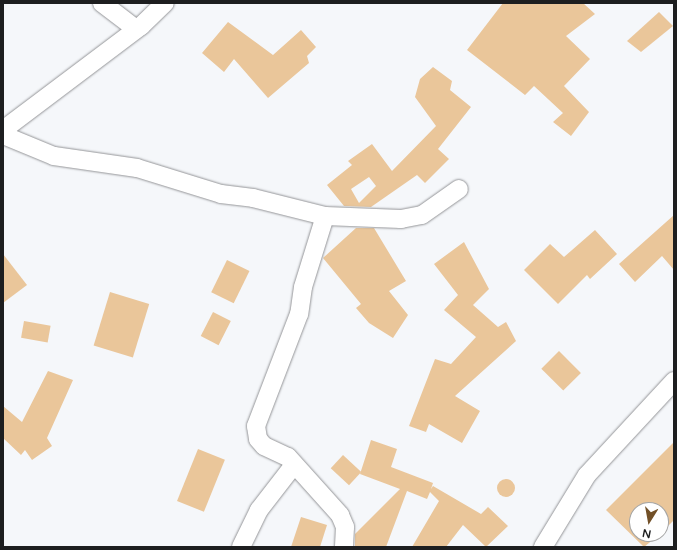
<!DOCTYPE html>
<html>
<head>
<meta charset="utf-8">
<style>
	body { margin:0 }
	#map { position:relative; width:677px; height:550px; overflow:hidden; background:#f5f7fa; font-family:"Varela Round",sans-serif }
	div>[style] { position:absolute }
	.building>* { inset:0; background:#eac69a; transform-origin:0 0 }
	.round { border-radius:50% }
	.roads { filter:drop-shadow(0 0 1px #949598) drop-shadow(0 0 1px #949598) }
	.street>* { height:18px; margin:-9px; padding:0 9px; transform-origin:9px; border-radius:9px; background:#fff }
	span { translate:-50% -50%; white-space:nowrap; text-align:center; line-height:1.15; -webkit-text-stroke:3.5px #fff; paint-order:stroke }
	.frame { position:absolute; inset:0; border:4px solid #1d1e1f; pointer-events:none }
	.north { position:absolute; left:629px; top:502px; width:40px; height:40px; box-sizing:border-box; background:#fff; border:1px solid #a5a5a5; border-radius:50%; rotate:191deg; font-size:11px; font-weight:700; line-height:16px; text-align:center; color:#1d1e1f }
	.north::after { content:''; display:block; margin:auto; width:14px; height:18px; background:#725028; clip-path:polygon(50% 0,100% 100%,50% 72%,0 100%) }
</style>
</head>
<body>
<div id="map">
	<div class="building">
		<div style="clip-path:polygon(503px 3px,583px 3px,595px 14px,566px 36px,590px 59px,564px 86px,589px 112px,571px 136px,553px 122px,563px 113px,534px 86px,525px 95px,467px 50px)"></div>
		<div style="clip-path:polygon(659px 12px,673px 26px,641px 52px,627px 41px)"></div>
		<div style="clip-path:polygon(228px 22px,273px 55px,301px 30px,316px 47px,307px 56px,309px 63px,268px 98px,234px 59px,224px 72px,202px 53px)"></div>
		<div style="clip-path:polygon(evenodd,433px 67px,452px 81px,450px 90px,471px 107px,438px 149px,449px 159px,425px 183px,417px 175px,371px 207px,344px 206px,327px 185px,352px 165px,348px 161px,372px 144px,392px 171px,436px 126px,415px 97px,420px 79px,433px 67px,369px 177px,376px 186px,359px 203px,351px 189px,369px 177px)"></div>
		<div style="clip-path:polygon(674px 215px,674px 270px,662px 256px,635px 282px,619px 264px)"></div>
		<div style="clip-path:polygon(356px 228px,374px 228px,406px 281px,389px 291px,408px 315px,393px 338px,369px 323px,356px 308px,361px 304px,323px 258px)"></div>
		<div style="clip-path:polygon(595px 230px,617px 254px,590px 279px,587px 275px,558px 304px,524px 270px,550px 244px,564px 257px)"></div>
		<div style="clip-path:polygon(464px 242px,489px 289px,473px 305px,498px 327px,506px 322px,516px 341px,455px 396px,480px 411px,462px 443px,429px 424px,426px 432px,409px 426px,435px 359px,451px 364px,476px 337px,444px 310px,458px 295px,434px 264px)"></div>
		<div style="clip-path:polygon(3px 254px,27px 285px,3px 303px)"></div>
		<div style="left:227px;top:260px;width:25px;height:36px;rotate:26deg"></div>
		<div style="left:110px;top:292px;width:41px;height:56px;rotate:17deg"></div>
		<div style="left:213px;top:312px;width:20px;height:27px;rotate:27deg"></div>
		<div style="left:24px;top:321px;width:27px;height:17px;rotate:10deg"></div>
		<div style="left:559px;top:351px;width:31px;height:25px;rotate:45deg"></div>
		<div style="clip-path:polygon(48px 371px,73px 380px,47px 438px,52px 446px,32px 460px,25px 450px,21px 455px,3px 438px,3px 406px,22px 422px)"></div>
		<div style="clip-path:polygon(371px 440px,397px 449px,391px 467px,433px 483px,431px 489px,433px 486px,481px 514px,488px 507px,508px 526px,486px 547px,463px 525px,446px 547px,412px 547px,439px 501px,430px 492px,427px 499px,407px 491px,386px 547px,355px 547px,355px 534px,400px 489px,360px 474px)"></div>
		<div style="clip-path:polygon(674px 442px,674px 520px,661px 533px,661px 510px,637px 510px,637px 534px,660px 534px,644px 547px,606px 510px)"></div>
		<div style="left:198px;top:449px;width:29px;height:56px;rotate:22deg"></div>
		<div style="left:343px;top:455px;width:25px;height:18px;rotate:43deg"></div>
		<div class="round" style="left:497px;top:479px;width:18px;height:18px"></div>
		<div style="clip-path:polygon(301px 517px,327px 525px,320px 547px,291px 547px)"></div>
	</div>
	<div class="roads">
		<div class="street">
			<div style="left:102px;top:3px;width:43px;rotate:37.4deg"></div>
			<div style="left:3px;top:130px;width:173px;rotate:-37deg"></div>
			<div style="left:141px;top:26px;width:33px;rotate:-44deg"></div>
			<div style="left:3px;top:135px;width:55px;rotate:22.4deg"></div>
			<div style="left:54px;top:156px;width:84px;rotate:8.2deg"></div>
			<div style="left:137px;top:168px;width:88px;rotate:17.2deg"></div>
			<div style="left:221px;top:194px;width:32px;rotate:7deg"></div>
			<div style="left:253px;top:198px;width:74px;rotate:14deg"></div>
			<div style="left:325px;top:216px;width:76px;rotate:2.3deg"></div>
			<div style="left:401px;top:219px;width:21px;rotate:-11deg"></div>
			<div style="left:422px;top:215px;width:45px;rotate:-35.1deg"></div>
			<div style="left:325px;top:216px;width:74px;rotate:107.2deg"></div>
			<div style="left:303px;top:287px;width:27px;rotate:98deg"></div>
			<div style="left:299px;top:314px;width:120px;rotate:111deg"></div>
			<div style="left:256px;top:426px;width:13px;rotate:81deg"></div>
			<div style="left:258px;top:439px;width:9px;rotate:49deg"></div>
			<div style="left:264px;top:446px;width:26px;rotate:25deg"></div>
			<div style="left:288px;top:457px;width:78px;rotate:48.1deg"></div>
			<div style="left:340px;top:515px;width:13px;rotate:67deg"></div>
			<div style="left:345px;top:527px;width:20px;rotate:93deg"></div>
			<div style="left:241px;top:547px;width:41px;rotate:-64.1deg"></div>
			<div style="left:259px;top:510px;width:56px;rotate:-52.3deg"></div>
			<div style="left:543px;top:547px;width:84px;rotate:-58.6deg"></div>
			<div style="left:587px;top:475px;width:128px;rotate:-47.2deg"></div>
		</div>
	</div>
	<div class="frame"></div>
	<div class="north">N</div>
</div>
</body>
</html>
